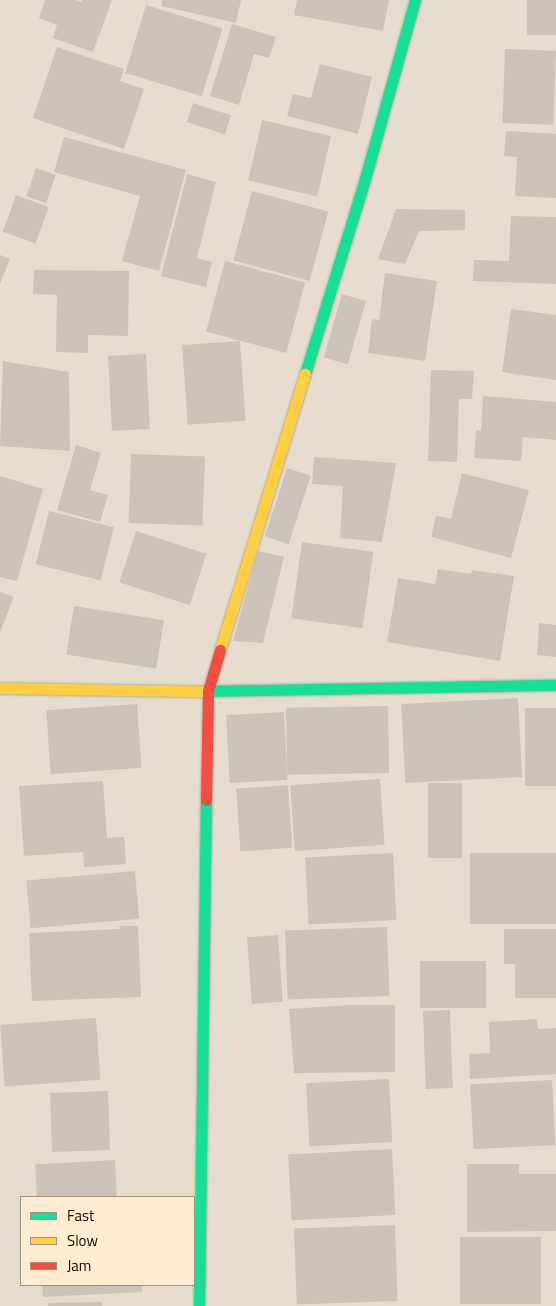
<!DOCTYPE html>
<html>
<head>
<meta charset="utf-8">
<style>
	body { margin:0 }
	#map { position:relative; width:556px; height:1306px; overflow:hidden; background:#e6ddce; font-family:"Titillium Web",sans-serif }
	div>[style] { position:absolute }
	.building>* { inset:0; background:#ccc4b8; transform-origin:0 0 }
	.roads { filter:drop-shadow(0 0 1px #b4aca1) drop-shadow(0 0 1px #b4aca1) }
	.fast>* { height:11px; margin:-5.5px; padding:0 5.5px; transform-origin:5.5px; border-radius:5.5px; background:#16e098 }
	.slow>* { height:11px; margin:-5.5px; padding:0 5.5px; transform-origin:5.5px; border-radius:5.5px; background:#ffcf43 }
	.jam>* { height:11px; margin:-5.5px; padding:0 5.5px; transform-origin:5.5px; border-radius:5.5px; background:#f24e42 }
	span { translate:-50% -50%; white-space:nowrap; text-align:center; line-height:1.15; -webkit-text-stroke:4.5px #feebd1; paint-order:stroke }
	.legend { position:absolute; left:20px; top:1196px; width:175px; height:90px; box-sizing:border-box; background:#feebd1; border:1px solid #9f917f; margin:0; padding:6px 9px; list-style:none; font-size:15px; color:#110b04 }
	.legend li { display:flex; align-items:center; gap:10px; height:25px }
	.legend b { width:25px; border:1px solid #9f917f }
</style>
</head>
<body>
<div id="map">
	<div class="building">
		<div style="clip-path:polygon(45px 0,75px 0,82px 2px,82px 0,112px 0,93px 52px,53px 38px,57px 25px,39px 18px)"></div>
		<div style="clip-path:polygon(162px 0,241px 0,236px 23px,161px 6px)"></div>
		<div style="clip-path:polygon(297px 0,389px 0,383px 31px,294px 15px)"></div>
		<div style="left:527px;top:0;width:29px;height:35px"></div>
		<div style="left:146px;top:5px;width:80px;height:71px;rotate:17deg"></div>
		<div style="clip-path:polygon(232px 24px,276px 37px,269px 58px,254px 54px,239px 105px,210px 96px)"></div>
		<div style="clip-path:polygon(57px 47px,124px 69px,120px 81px,144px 89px,124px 149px,33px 118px)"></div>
		<div style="left:505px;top:49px;width:51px;height:74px;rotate:2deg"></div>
		<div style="clip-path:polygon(320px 64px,372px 77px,358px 134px,287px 116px,293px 94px,311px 98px)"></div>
		<div style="left:193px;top:103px;width:40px;height:20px;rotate:18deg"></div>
		<div style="left:262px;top:120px;width:71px;height:62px;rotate:13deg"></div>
		<div style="clip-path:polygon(506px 131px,556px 134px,556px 198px,515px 196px,517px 157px,504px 156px)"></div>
		<div style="clip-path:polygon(64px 137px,186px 170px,159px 271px,122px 261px,140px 196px,54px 172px)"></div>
		<div style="left:36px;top:168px;width:21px;height:30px;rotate:19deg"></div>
		<div style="clip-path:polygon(187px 174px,216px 182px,197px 258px,212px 262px,206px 287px,161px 276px)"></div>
		<div style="left:252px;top:191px;width:79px;height:72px;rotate:15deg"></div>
		<div style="left:16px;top:195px;width:35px;height:39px;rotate:20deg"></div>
		<div style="clip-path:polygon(396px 209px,465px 210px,465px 230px,419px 231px,405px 264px,378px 259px)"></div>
		<div style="clip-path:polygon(511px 216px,556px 217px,556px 284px,473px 281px,474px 260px,509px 261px)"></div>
		<div style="clip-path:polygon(0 255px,10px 259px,0 284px)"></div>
		<div style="left:225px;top:261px;width:83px;height:73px;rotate:15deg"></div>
		<div style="clip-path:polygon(34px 270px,129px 271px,128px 336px,88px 335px,88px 353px,56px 352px,57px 295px,33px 294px)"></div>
		<div style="clip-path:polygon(385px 273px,437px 281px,425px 361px,368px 353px,372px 319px,379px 320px)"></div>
		<div style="left:342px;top:294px;width:25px;height:66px;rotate:16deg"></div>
		<div style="clip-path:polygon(511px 309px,556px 315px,556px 380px,502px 372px)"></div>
		<div style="left:240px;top:341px;width:80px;height:58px;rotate:86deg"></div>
		<div style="left:146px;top:354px;width:75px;height:38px;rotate:87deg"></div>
		<div style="clip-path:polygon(3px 361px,69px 372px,70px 451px,0 446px)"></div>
		<div style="clip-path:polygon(431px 370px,474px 371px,472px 399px,459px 399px,457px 462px,428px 461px)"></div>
		<div style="clip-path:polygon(483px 396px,556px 402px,556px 440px,523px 437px,521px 461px,474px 458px,476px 430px,481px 431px)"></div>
		<div style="clip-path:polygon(76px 445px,101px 453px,90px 490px,108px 495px,100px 522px,57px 510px)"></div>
		<div style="left:131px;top:454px;width:74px;height:69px;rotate:2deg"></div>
		<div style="clip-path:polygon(314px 457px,396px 463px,382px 542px,340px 538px,343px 486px,312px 484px)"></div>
		<div style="left:287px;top:468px;width:25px;height:72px;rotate:18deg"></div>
		<div style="clip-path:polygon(462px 473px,529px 490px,511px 558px,431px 537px,436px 516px,451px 519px)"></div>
		<div style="clip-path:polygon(0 476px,43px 489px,17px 581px,0 577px)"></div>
		<div style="left:49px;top:511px;width:67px;height:55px;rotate:14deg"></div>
		<div style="left:136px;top:531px;width:74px;height:54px;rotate:18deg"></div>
		<div style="left:302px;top:542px;width:72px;height:77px;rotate:8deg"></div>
		<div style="clip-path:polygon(258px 551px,284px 557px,263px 643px,233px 641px)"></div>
		<div style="clip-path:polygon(438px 569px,471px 574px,472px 570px,514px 576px,500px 661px,387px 642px,398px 578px,435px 584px)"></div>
		<div style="clip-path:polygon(0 592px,14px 597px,0 632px)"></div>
		<div style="left:74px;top:606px;width:91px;height:49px;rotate:9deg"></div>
		<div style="clip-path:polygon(539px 623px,556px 625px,556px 657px,537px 655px)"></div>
		<div style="left:518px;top:698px;width:79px;height:117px;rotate:87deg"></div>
		<div style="left:137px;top:704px;width:64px;height:91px;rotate:86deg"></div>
		<div style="left:388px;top:706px;width:67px;height:102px;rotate:89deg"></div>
		<div style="left:556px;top:708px;width:78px;height:31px;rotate:90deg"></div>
		<div style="left:284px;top:712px;width:68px;height:58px;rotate:87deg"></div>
		<div style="left:380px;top:779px;width:66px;height:90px;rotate:86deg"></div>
		<div style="clip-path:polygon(103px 781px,107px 838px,124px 837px,126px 864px,84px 867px,83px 852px,24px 856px,19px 786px)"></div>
		<div style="left:428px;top:783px;width:34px;height:75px"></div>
		<div style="left:288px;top:785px;width:63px;height:52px;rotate:86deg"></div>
		<div style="left:393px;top:853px;width:67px;height:88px;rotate:87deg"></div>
		<div style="left:556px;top:853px;width:71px;height:86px;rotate:90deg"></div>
		<div style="left:135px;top:871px;width:48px;height:109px;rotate:85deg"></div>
		<div style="clip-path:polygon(120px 926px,138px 926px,141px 997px,32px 1001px,29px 933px,120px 929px)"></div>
		<div style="left:387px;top:927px;width:69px;height:102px;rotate:88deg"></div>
		<div style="clip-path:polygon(504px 929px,556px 929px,556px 998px,515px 998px,515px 964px,504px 964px)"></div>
		<div style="left:278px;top:935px;width:67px;height:31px;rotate:86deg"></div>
		<div style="left:486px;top:961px;width:47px;height:66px;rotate:90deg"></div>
		<div style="clip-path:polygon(350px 1005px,395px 1005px,395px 1072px,294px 1073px,289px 1009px)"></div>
		<div style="left:450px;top:1010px;width:78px;height:27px;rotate:88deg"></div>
		<div style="left:96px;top:1018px;width:62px;height:96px;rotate:86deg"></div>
		<div style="clip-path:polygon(537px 1019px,538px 1029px,556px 1028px,556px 1074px,470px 1079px,469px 1054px,490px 1053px,489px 1022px)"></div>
		<div style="left:389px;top:1079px;width:63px;height:83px;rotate:87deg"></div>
		<div style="left:552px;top:1080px;width:65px;height:82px;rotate:87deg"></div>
		<div style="left:108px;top:1091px;width:59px;height:58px;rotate:88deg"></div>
		<div style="left:392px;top:1149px;width:66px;height:104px;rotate:87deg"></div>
		<div style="left:115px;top:1160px;width:37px;height:80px;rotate:87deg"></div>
		<div style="clip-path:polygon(467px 1164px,519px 1164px,519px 1174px,556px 1174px,556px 1231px,467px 1232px)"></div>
		<div style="left:395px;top:1225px;width:76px;height:101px;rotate:88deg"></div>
		<div style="left:460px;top:1237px;width:81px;height:67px"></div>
		<div style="clip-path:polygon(42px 1285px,142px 1285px,142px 1292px,43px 1297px)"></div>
		<div style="clip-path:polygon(102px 1302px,102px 1306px,48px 1306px,48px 1303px)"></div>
	</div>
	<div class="roads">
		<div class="fast">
			<div style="left:305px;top:374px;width:204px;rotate:-72.9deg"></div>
			<div style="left:365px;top:179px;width:186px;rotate:-74.4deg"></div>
			<div style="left:201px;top:691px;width:355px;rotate:-1deg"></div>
			<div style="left:199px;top:1306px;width:506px;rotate:-89.21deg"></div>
		</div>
		<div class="slow">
			<div style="left:220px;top:650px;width:289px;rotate:-72.9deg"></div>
			<div style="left:0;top:688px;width:201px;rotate:0.9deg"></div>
		</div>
		<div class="jam">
			<div style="left:206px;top:800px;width:109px;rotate:-88.9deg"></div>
			<div style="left:208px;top:691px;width:43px;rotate:-73.7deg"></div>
		</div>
	</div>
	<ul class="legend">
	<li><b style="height:6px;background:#16e098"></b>Fast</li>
	<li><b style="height:6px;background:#ffcf43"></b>Slow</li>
	<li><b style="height:6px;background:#f24e42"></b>Jam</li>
	</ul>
</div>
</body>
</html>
